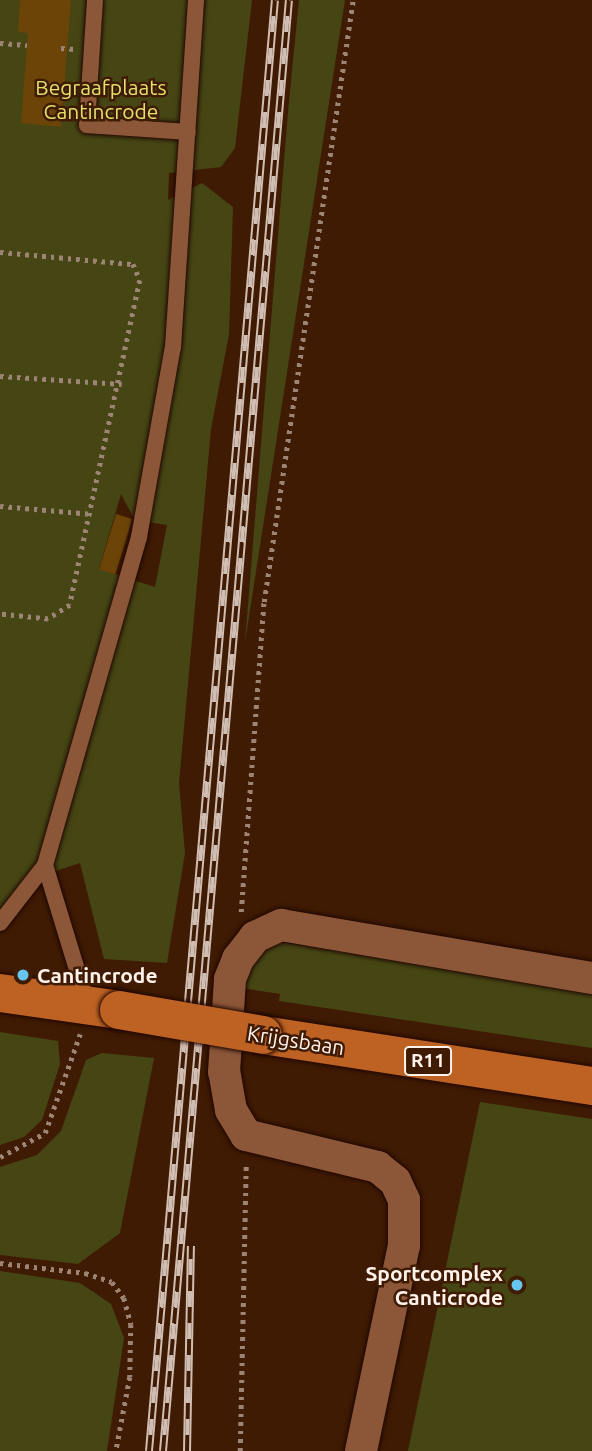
<!DOCTYPE html>
<html>
<head>
<meta charset="utf-8">
<style>
	body { margin:0 }
	#map { position:relative; width:592px; height:1451px; overflow:hidden; background:#401b03; font-family:Ubuntu,sans-serif }
	div>[style] { position:absolute }
	.green>* { inset:0; background:#464614 }
	.building>* { inset:0; background:#6c4408; transform-origin:0 0 }
	.path>* { height:4.5px; margin-top:-2.25px; transform-origin:0; background:repeating-linear-gradient(90deg,#9d8474 0 3.5px,transparent 0 8.5px) }
	.roads { filter:drop-shadow(0 0 2px #200700) drop-shadow(0 0 2px #200700) }
	.lane>* { height:16px; margin:-8px; padding:0 8px; transform-origin:8px; border-radius:8px; background:#8c5638 }
	.street>* { height:32px; margin:-16px; padding:0 16px; transform-origin:16px; border-radius:16px; background:#8c5638 }
	.primary>* { height:38px; margin:-19px; padding:0 19px; transform-origin:19px; border-radius:19px; background:#bd6223 }
	.rail>* { height:8px; margin-top:-4px; transform-origin:0; background:repeating-linear-gradient(90deg,#401b03 0 16px,#d1beb3 0 32px); box-sizing:border-box; border-block:2px solid #d1beb3 }
	.bridges { filter:drop-shadow(0 0 2px #200700) drop-shadow(0 0 2px #200700) }
	.primary-bridge>* { height:38px; margin:-19px; padding:0 19px; transform-origin:19px; border-radius:19px; background:#bd6223 }
	.dots>* { width:19px; height:19px; translate:-50% -50%; box-sizing:border-box; border:4px solid #401b03; border-radius:50% }
	span { translate:-50% -50%; white-space:nowrap; text-align:center; line-height:1.15; -webkit-text-stroke:5px #401b03; paint-order:stroke }
	.shield-label span { padding:2px 5px; background:#401b03; border:2px solid; border-radius:5px; -webkit-text-stroke-width:0 }
	.shield-label { font-size:19px; color:#fff2eb; font-weight:700 }
	.park-label { font-size:21px; color:#e2e26d }
	.poi-label { font-size:21px; color:#fff2eb; font-weight:700 }
	.left { translate:0 -50%; text-align:left }
	.right { translate:-100% -50%; text-align:right }
	.street-label { font-size:21px; color:#fff2eb }
</style>
</head>
<body>
<div id="map">
	<div class="green">
		<div style="clip-path:polygon(evenodd,0 0,252px 0,235px 148px,221px 167px,169px 173px,168px 200px,202px 183px,233px 207px,229px 334px,211px 429px,179px 783px,185px 853px,167px 963px,104px 959px,80px 863px,31px 879px,0 914px,0 0,121px 494px,135px 520px,167px 525px,155px 587px,99px 569px,121px 494px)"></div>
		<div style="clip-path:polygon(299px 0,345px 0,245px 642px,288px 112px)"></div>
		<div style="clip-path:polygon(279px 942px,592px 988px,592px 1048px,279px 1001px,280px 994px,242px 988px,254px 956px)"></div>
		<div style="clip-path:polygon(0 1032px,58px 1041px,60px 1064px,42px 1120px,24px 1137px,0 1145px)"></div>
		<div style="clip-path:polygon(102px 1053px,154px 1058px,120px 1233px,78px 1264px,0 1255px,0 1167px,37px 1155px,61px 1131px,86px 1060px)"></div>
		<div style="clip-path:polygon(480px 1102px,592px 1119px,592px 1451px,408px 1451px)"></div>
		<div style="clip-path:polygon(0 1271px,80px 1283px,111px 1304px,124px 1338px,107px 1451px,0 1451px)"></div>
	</div>
	<div class="building">
		<div style="clip-path:polygon(20px 0,71px 0,61px 127px,21px 123px,28px 33px,18px 32px)"></div>
		<div style="left:116px;top:514px;width:17px;height:58px;rotate:17deg"></div>
	</div>
	<div class="path">
		<div style="left:0;top:43px;width:27px;rotate:4deg"></div>
		<div style="left:61px;top:48px;width:13px;rotate:4deg"></div>
		<div style="left:0;top:252px;width:134px;rotate:5.2deg"></div>
		<div style="left:133px;top:264px;width:17px;rotate:66deg"></div>
		<div style="left:140px;top:280px;width:332px;rotate:102.2deg"></div>
		<div style="left:70px;top:605px;width:26px;rotate:148deg"></div>
		<div style="left:48px;top:619px;width:48px;rotate:-174.1deg"></div>
		<div style="left:0;top:376px;width:122px;rotate:3.8deg"></div>
		<div style="left:0;top:506px;width:93px;rotate:4.9deg"></div>
		<div style="left:241px;top:912px;width:311px;rotate:-85.8deg"></div>
		<div style="left:264px;top:602px;width:609px;rotate:-81.59deg"></div>
		<div style="left:0;top:1157px;width:51px;rotate:-28.1deg"></div>
		<div style="left:45px;top:1133px;width:105px;rotate:-70.5deg"></div>
		<div style="left:0;top:1263px;width:86px;rotate:6.7deg"></div>
		<div style="left:85px;top:1273px;width:28px;rotate:18deg"></div>
		<div style="left:112px;top:1282px;width:20px;rotate:53deg"></div>
		<div style="left:124px;top:1298px;width:27px;rotate:75deg"></div>
		<div style="left:131px;top:1324px;width:53px;rotate:91.1deg"></div>
		<div style="left:130px;top:1377px;width:75px;rotate:100.7deg"></div>
		<div style="left:240px;top:1451px;width:287px;rotate:-88.8deg"></div>
	</div>
	<div class="roads">
		<div class="lane">
			<div style="left:95px;top:0;width:125px;rotate:93.7deg"></div>
			<div style="left:87px;top:125px;width:101px;rotate:4deg"></div>
			<div style="left:45px;top:865px;width:147px;rotate:73deg"></div>
			<div style="left:0;top:923px;width:73px;rotate:-52.2deg"></div>
			<div style="left:45px;top:865px;width:341px;rotate:-74deg"></div>
			<div style="left:139px;top:537px;width:193px;rotate:-79.9deg"></div>
			<div style="left:173px;top:347px;width:348px;rotate:-86.2deg"></div>
		</div>
		<div class="street">
			<div style="left:361px;top:1451px;width:209px;rotate:-78.2deg"></div>
			<div style="left:404px;top:1246px;width:46px;rotate:-90deg"></div>
			<div style="left:404px;top:1200px;width:21px;rotate:-115deg"></div>
			<div style="left:395px;top:1181px;width:22px;rotate:-141deg"></div>
			<div style="left:378px;top:1167px;width:136px;rotate:-166.4deg"></div>
			<div style="left:246px;top:1135px;width:29px;rotate:-121deg"></div>
			<div style="left:231px;top:1110px;width:39px;rotate:-100deg"></div>
			<div style="left:224px;top:1072px;width:93px;rotate:-86.3deg"></div>
			<div style="left:230px;top:979px;width:22px;rotate:-68deg"></div>
			<div style="left:238px;top:959px;width:28px;rotate:-52deg"></div>
			<div style="left:255px;top:937px;width:29px;rotate:-25deg"></div>
			<div style="left:281px;top:925px;width:315px;rotate:9.7deg"></div>
		</div>
		<div class="primary">
			<div style="left:0;top:993px;width:120px;rotate:8.1deg"></div>
			<div style="left:263px;top:1035px;width:333px;rotate:8.8deg"></div>
		</div>
	</div>
	<div class="rail">
		<div style="left:149px;top:1451px;width:1456px;rotate:-85.04deg"></div>
		<div style="left:163px;top:1451px;width:1456px;rotate:-85.04deg"></div>
		<div style="left:187px;top:1451px;width:205px;rotate:-88.9deg"></div>
	</div>
	<div class="bridges">
		<div class="primary-bridge">
			<div style="left:119px;top:1010px;width:146px;rotate:9.8deg"></div>
		</div>
	</div>
	<div class="dots">
		<div style="left:23px;top:975px;background:#65c5ef"></div>
		<div style="left:517px;top:1285px;background:#65c5ef"></div>
	</div>
	<div class="shield-label">
		<span style="left:428px;top:1061px">R11</span>
	</div>
	<div class="park-label">
		<span style="left:101px;top:99px">Begraafplaats<br>Cantincrode</span>
	</div>
	<div class="poi-label">
		<span class="left" style="left:37px;top:975px">Cantincrode</span>
		<span class="right" style="left:503px;top:1285px">Sportcomplex<br>Canticrode</span>
	</div>
	<div class="street-label">
		<span style="left:296px;top:1040px;rotate:9deg">Krijgsbaan</span>
	</div>
</div>
</body>
</html>
